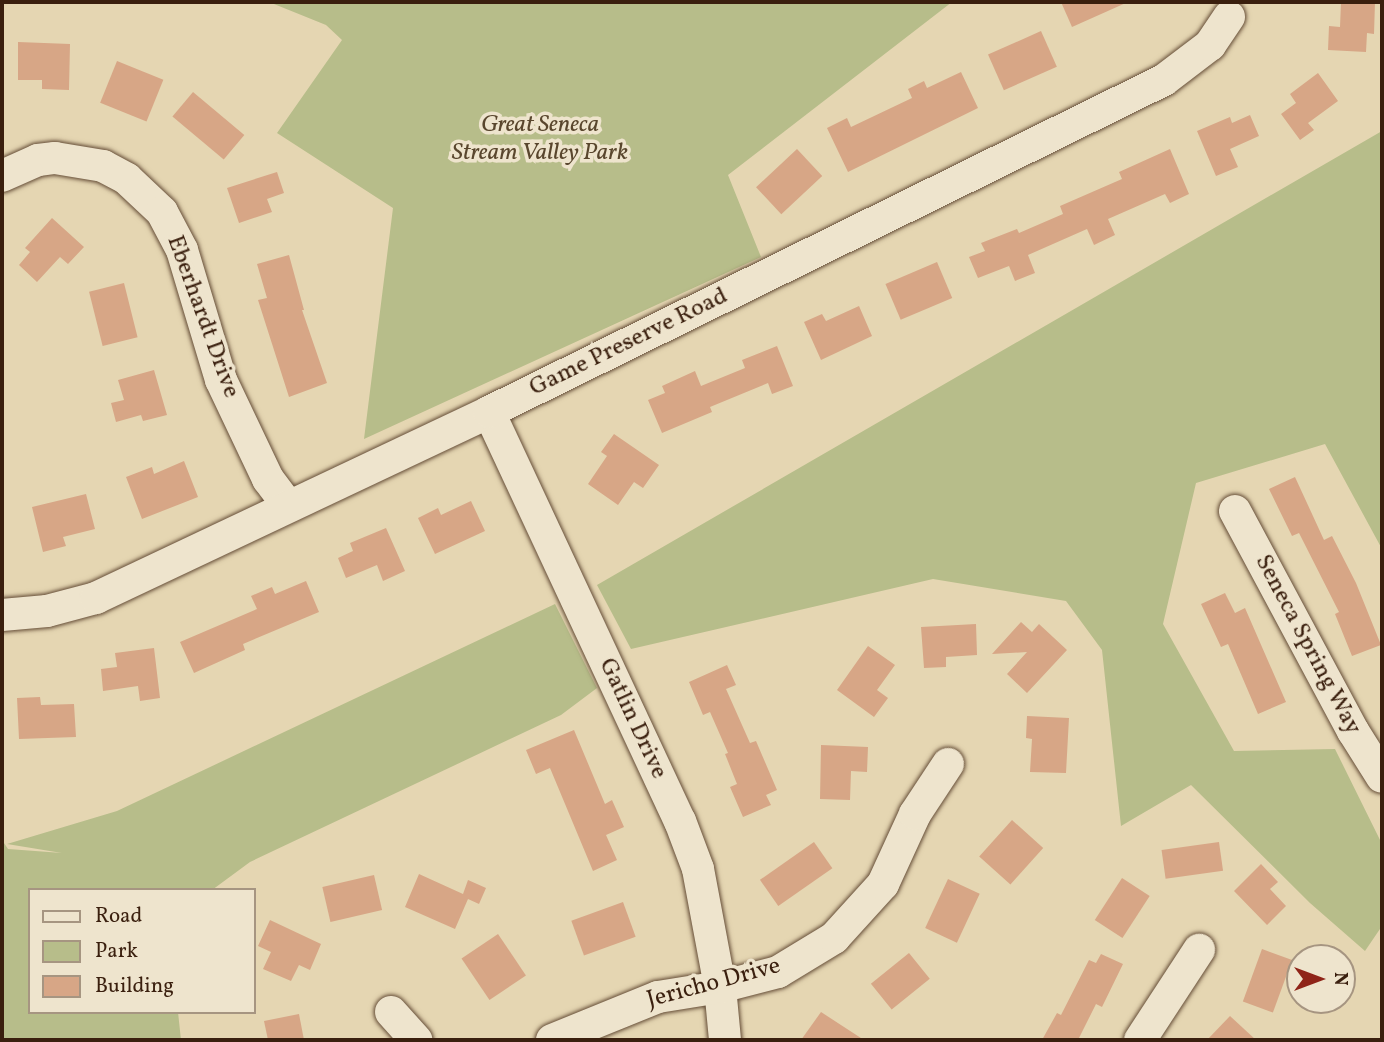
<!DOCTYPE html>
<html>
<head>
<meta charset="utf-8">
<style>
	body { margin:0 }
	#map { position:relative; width:1384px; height:1042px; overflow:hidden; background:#e5d6b2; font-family:Vollkorn,serif }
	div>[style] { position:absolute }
	.green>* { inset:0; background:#b7bd8a }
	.building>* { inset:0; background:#d7a686; transform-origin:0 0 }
	.roads { filter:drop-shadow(0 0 2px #654d37) drop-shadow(0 0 2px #654d37) }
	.minor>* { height:32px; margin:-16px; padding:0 16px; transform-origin:16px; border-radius:16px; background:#eee4cd }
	span { translate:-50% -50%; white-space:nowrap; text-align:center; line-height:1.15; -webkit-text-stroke:7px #eee4cd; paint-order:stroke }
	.park-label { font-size:24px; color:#59462d; font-style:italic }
	.street-label { font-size:24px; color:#3a1f0e }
	.frame { position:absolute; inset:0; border:4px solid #3a1f0e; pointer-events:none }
	.legend { position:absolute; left:28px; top:888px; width:228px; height:126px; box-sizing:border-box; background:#eee4cd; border:2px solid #a69581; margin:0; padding:9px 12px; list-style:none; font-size:21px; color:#3a1f0e }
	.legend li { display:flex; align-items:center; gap:14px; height:35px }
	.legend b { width:35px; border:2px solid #a69581 }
	.north { position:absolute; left:1286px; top:944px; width:70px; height:70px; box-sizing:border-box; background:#eee4cd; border:2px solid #a69581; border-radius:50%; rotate:90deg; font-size:19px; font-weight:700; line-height:28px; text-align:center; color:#3a1f0e }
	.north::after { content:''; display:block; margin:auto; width:24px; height:32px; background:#8f2418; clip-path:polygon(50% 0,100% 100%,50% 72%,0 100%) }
</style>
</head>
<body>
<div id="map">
	<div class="green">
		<div style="clip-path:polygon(269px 2px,952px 2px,728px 175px,761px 257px,364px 439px,393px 208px,277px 133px,342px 40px,326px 25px)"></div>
		<div style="clip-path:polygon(1382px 131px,1382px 549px,1325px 444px,1196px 483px,1163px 624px,1234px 751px,1335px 749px,1382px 844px,1382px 926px,1365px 951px,1310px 903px,1191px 785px,1121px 826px,1102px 650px,1066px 601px,933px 579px,631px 649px,597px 585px)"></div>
		<div style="clip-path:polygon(555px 604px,597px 688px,561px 715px,250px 862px,212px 890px,30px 890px,30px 1012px,178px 1012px,181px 1040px,2px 1040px,2px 840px,8px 849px,62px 853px,7px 844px,117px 811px)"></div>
	</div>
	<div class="building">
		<div style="clip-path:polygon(1061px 2px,1128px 2px,1072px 27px)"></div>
		<div style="clip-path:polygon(1341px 2px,1375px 2px,1374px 34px,1367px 33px,1366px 52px,1328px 50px,1329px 26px,1340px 27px)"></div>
		<div style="left:1041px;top:31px;width:39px;height:58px;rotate:66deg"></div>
		<div style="clip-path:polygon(18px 42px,70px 44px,69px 90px,42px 89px,42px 80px,18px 80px)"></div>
		<div style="left:117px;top:61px;width:50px;height:45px;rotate:22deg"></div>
		<div style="clip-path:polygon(961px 72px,978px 108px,848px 172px,827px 128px,847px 118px,851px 127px,912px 98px,908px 89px,924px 81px,927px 88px)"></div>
		<div style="clip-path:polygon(1318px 73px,1338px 101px,1308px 123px,1314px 130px,1300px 140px,1281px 114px,1296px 103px,1290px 94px)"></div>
		<div style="left:193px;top:92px;width:67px;height:32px;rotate:40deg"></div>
		<div style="clip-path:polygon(1250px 115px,1259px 136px,1230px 149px,1238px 167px,1216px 176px,1197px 131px,1230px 117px,1232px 123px)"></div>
		<div style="left:797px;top:149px;width:37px;height:56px;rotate:47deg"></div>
		<div style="clip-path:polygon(1170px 149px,1189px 194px,1170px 203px,1165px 194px,1108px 219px,1115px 235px,1094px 245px,1087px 229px,1028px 255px,1035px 273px,1015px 281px,1009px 266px,978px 278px,969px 257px,985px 251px,981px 243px,1017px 229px,1019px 233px,1063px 214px,1060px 206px,1122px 179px,1119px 172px)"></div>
		<div style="clip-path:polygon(277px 172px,284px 193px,267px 199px,272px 212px,239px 223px,227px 188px)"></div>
		<div style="clip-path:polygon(52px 218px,84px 247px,68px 264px,60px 257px,37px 282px,19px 265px,30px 252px,25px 248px)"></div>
		<div style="clip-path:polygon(289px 255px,304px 310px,302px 310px,327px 383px,289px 397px,258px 300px,267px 298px,257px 264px)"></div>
		<div style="left:937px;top:262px;width:39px;height:56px;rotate:67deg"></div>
		<div style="left:124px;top:283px;width:56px;height:36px;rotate:76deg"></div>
		<div style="clip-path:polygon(859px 306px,872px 336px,821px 360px,804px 322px,822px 314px,826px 321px)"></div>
		<div style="clip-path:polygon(777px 346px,793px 386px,772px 394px,768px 383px,710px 407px,712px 412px,662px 433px,648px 400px,665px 393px,662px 386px,695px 371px,701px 386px,745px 368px,742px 360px)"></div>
		<div style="clip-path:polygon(154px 370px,167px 415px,143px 421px,141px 415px,116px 422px,111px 403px,124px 400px,118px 380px)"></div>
		<div style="clip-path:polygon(614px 434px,659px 465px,643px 488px,634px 482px,618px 505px,588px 484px,607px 456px,601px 452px)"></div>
		<div style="clip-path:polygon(184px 461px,198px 497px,142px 519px,126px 477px,152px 467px,154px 474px)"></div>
		<div style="clip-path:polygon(1295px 477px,1324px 540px,1332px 536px,1356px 583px,1381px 645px,1352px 656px,1335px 614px,1339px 612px,1299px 533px,1292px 536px,1269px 489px)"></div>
		<div style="clip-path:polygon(86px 494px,95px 529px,63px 537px,66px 546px,43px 552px,32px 507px)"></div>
		<div style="clip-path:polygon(471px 501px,485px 531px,435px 554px,418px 518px,438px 508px,441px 515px)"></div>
		<div style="clip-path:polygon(386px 528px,405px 571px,383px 581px,377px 565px,346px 578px,338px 558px,353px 551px,350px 543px)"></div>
		<div style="clip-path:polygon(306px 581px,319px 612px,243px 644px,245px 650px,194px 673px,180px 642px,257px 609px,251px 596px,272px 587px,275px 594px)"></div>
		<div style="clip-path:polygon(1225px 593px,1235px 613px,1245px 608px,1286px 702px,1258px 714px,1228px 644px,1221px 647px,1201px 604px)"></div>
		<div style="clip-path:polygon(1021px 622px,1032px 632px,1039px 624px,1067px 650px,1027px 693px,1007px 674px,1027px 652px,992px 654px)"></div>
		<div style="clip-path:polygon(976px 624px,977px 655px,946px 657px,946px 667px,924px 668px,921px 627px)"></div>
		<div style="clip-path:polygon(868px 646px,895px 665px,877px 690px,888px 698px,874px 717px,837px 690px)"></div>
		<div style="clip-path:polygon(154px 648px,160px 698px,140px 701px,138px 686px,103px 691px,101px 669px,117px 667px,115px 653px)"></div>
		<div style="clip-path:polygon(727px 665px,736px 685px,726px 689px,750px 743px,756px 741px,777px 790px,766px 795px,771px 805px,743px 817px,730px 787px,737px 784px,725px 754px,728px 753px,710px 712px,703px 715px,689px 682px)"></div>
		<div style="clip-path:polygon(40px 697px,41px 705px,74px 704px,76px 737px,19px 739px,17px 698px)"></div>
		<div style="clip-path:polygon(1027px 716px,1069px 718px,1066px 773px,1030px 772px,1032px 739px,1026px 738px)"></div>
		<div style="clip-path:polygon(574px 730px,605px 804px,612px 800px,624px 827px,606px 835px,617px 860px,593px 871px,550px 768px,536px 774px,526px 750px)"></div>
		<div style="clip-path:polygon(821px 745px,868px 747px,867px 772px,851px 771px,850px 800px,820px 799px)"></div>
		<div style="left:1012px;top:820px;width:42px;height:49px;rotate:42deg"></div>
		<div style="left:814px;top:842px;width:32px;height:66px;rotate:55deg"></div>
		<div style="left:1219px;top:842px;width:29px;height:58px;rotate:82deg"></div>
		<div style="clip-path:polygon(1261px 864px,1278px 882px,1270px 889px,1286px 906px,1267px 925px,1234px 891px)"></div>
		<div style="clip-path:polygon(419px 874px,463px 894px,468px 880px,486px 888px,479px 904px,468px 899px,455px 929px,405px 907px)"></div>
		<div style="left:374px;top:875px;width:36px;height:53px;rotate:77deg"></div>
		<div style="left:1122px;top:878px;width:33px;height:50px;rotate:33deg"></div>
		<div style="left:948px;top:879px;width:35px;height:54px;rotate:25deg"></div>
		<div style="left:623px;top:902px;width:37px;height:55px;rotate:70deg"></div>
		<div style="clip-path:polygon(270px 920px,321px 944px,310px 970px,299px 965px,291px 981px,263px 969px,271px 952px,258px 946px)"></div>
		<div style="left:498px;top:934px;width:50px;height:44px;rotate:56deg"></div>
		<div style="left:1262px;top:949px;width:32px;height:56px;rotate:20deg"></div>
		<div style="left:909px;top:953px;width:33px;height:49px;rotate:51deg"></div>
		<div style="clip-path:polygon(1101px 954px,1123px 964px,1102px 1007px,1096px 1004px,1078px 1040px,1042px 1040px,1057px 1013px,1061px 1015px,1089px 960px,1096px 963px)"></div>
		<div style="clip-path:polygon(821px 1012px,864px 1040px,801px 1040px)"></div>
		<div style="clip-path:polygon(299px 1014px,304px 1040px,268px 1040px,264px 1021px)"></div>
		<div style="clip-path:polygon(1230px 1016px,1256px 1040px,1207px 1040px)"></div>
	</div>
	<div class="roads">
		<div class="minor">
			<div style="left:2px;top:176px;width:39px;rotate:-24deg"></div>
			<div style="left:38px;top:160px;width:17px;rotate:-7deg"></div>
			<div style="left:55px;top:158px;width:49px;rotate:9.5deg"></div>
			<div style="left:103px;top:166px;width:27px;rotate:28deg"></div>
			<div style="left:127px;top:179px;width:48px;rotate:43.3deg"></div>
			<div style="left:162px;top:212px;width:43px;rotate:62.2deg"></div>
			<div style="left:182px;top:250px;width:136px;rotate:73.3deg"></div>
			<div style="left:221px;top:380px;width:110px;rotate:64.6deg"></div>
			<div style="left:268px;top:479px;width:34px;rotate:53deg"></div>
			<div style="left:489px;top:412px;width:451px;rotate:65deg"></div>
			<div style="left:680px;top:821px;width:51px;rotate:69.4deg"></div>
			<div style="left:698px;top:869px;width:120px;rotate:79.4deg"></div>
			<div style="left:720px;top:987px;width:53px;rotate:84.6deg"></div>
			<div style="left:1235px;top:511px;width:250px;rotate:61.8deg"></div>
			<div style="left:1353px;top:731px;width:54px;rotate:57.8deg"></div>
			<div style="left:2px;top:615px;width:45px;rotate:-5.1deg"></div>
			<div style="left:47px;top:611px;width:51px;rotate:-14.9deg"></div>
			<div style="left:96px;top:598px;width:435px;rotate:-25.3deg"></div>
			<div style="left:489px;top:412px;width:752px;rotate:-26.19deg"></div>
			<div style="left:1164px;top:80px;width:58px;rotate:-37.3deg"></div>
			<div style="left:1210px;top:45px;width:34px;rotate:-56deg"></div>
			<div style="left:391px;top:1012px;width:38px;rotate:48deg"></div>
			<div style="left:552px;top:1040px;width:114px;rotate:-22.1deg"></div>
			<div style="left:658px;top:997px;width:63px;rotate:-9.2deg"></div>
			<div style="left:720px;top:987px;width:60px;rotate:-14.5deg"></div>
			<div style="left:778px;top:972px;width:66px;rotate:-31.3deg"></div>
			<div style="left:834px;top:938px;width:73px;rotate:-47.8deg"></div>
			<div style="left:883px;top:884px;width:77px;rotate:-65.4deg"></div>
			<div style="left:915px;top:814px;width:60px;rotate:-56.6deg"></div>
			<div style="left:1140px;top:1040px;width:108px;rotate:-56.8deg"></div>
		</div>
	</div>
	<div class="park-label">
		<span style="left:540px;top:140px">Great Seneca<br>Stream Valley Park</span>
	</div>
	<div class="street-label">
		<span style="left:202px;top:317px;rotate:70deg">Eberhardt Drive</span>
		<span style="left:629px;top:343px;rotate:-26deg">Game Preserve Road</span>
		<span style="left:1307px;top:645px;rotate:62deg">Seneca Spring Way</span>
		<span style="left:632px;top:719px;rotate:65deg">Gatlin Drive</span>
		<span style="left:714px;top:984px;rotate:-15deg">Jericho Drive</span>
	</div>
	<div class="frame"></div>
	<ul class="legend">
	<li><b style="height:9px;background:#eee4cd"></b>Road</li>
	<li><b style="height:19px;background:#b7bd8a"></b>Park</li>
	<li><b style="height:19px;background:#d7a686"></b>Building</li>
	</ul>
	<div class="north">N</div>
</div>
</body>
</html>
